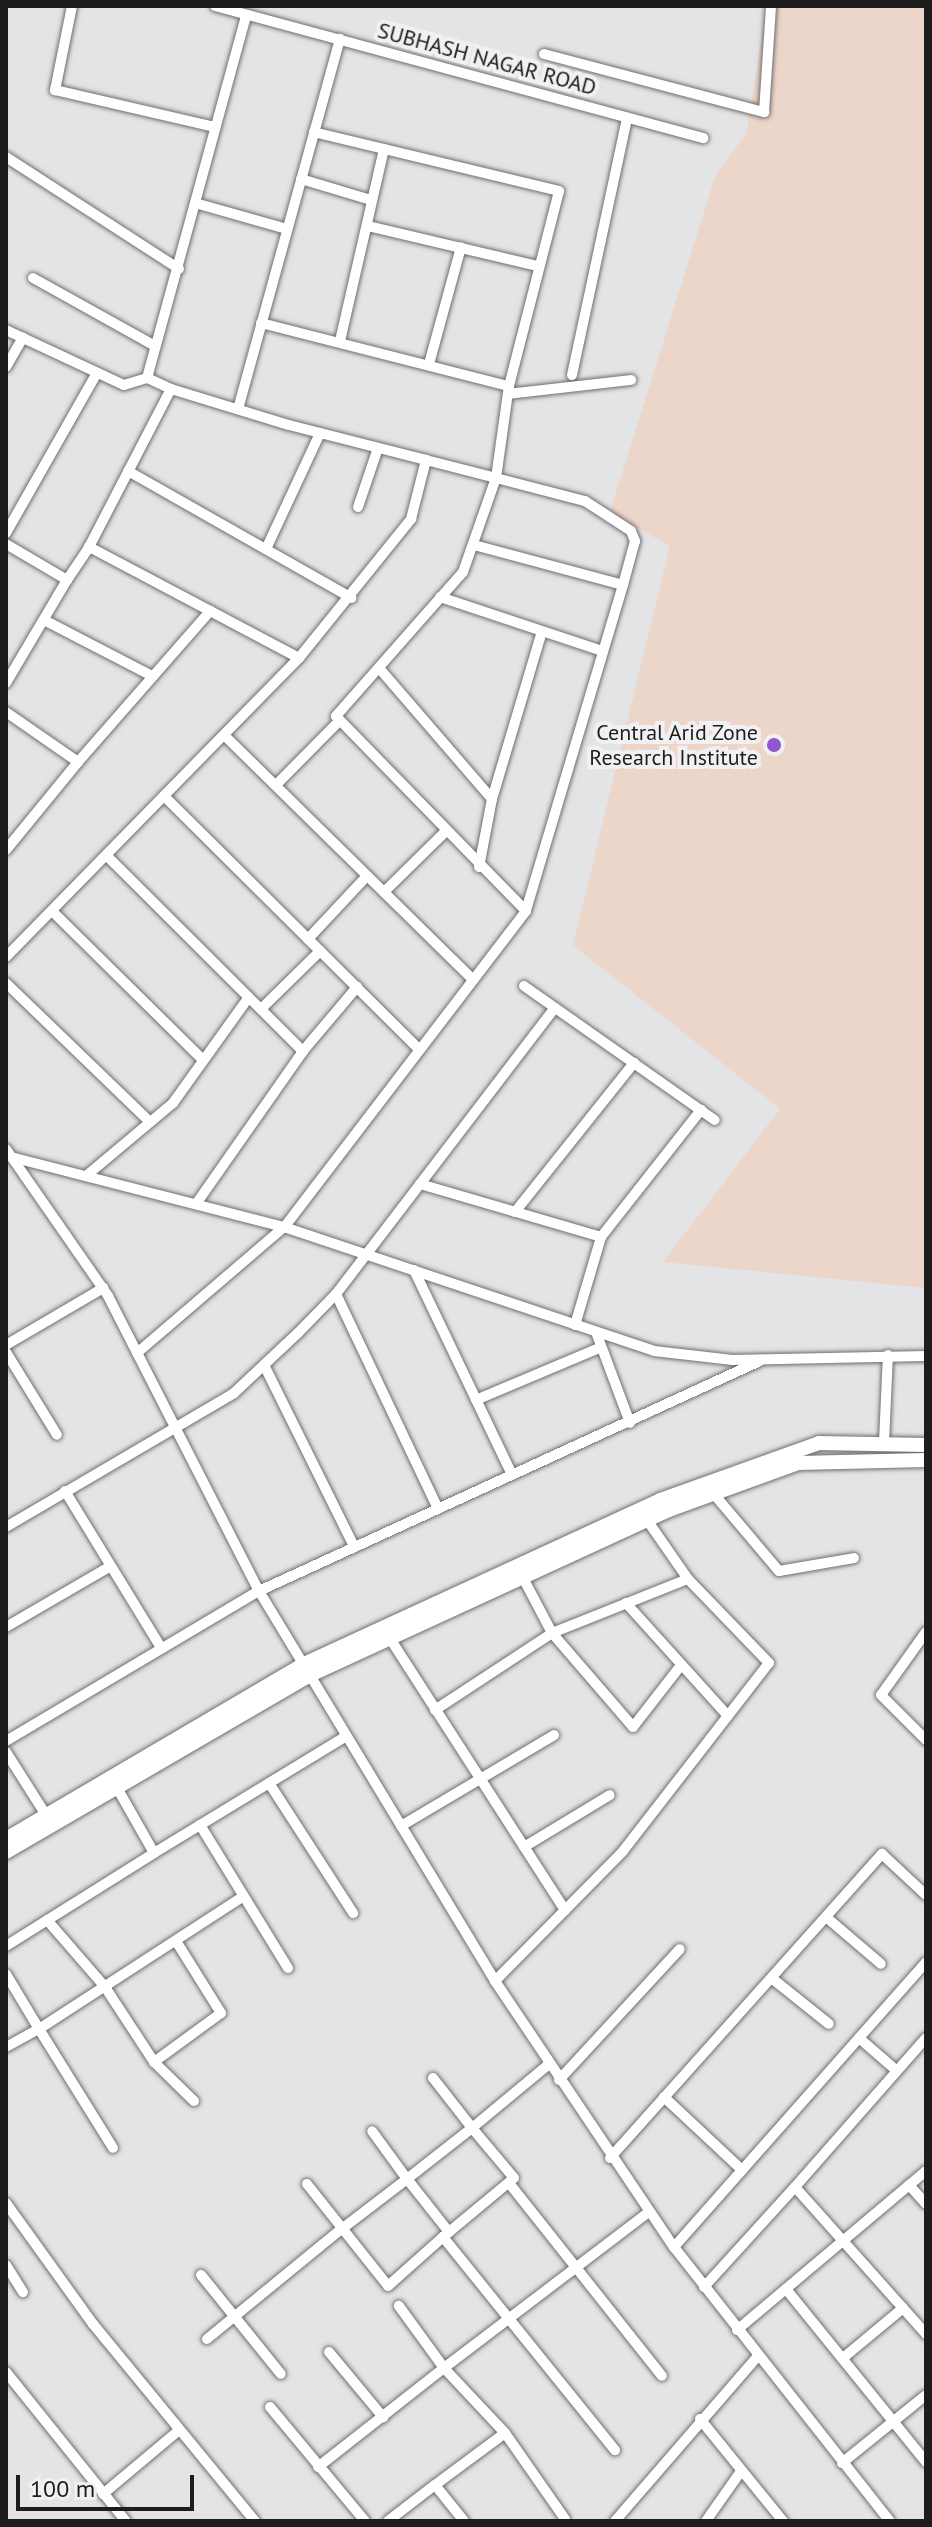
<!DOCTYPE html>
<html>
<head>
<meta charset="utf-8">
<style>
	body { margin:0 }
	#map { position:relative; width:932px; height:2527px; overflow:hidden; background:#e3e4e6; font-family:"PT Sans",sans-serif }
	div>[style] { position:absolute }
	.education>* { inset:0; background:#ecd5c9 }
	.roads { filter:drop-shadow(0 0 2px #6f6f71) drop-shadow(0 0 2px #6f6f71) }
	.minor>* { height:10px; margin:-5px; padding:0 5px; transform-origin:5px; border-radius:5px; background:#fff }
	.secondary>* { height:14px; margin:-7px; padding:0 7px; transform-origin:7px; border-radius:7px; background:#fff }
	.dots>* { width:22px; height:22px; translate:-50% -50%; box-sizing:border-box; border:4px solid #f1f1f3; border-radius:50% }
	span { translate:-50% -50%; white-space:nowrap; text-align:center; line-height:1.15; -webkit-text-stroke:8px #f1f1f3; paint-order:stroke }
	.street-label { font-size:22px; color:#1d1d1d }
	.poi-label { font-size:22px; color:#1d1d1d }
	.right { translate:-100% -50%; text-align:right }
	.frame { position:absolute; inset:0; border:8px solid #1d1d1d; pointer-events:none }
	.scale { position:absolute; left:16px; top:2475px; width:178px; height:36px; box-sizing:border-box; border:4px solid #1d1d1d; border-top:0; padding-left:10px; font-size:24px; line-height:28px; white-space:nowrap; color:#1d1d1d; -webkit-text-stroke:6px #f1f1f3; paint-order:stroke }
</style>
</head>
<body>
<div id="map">
	<div class="education">
		<div style="clip-path:polygon(767px 6px,926px 6px,926px 1288px,663px 1262px,780px 1109px,573px 945px,670px 546px,610px 512px,716px 174px,746px 134px)"></div>
	</div>
	<div class="roads">
		<div class="minor">
			<div style="left:72px;top:6px;width:86px;rotate:101.4deg"></div>
			<div style="left:55px;top:90px;width:164px;rotate:13deg"></div>
			<div style="left:215px;top:6px;width:506px;rotate:15.14deg"></div>
			<div style="left:544px;top:54px;width:228px;rotate:14.8deg"></div>
			<div style="left:764px;top:112px;width:106px;rotate:-86.2deg"></div>
			<div style="left:6px;top:157px;width:206px;rotate:32.9deg"></div>
			<div style="left:301px;top:179px;width:73px;rotate:16.7deg"></div>
			<div style="left:195px;top:203px;width:96px;rotate:15.8deg"></div>
			<div style="left:368px;top:226px;width:174px;rotate:13.3deg"></div>
			<div style="left:33px;top:278px;width:140px;rotate:29.1deg"></div>
			<div style="left:261px;top:323px;width:256px;rotate:14.3deg"></div>
			<div style="left:509px;top:386px;width:201px;rotate:-75.6deg"></div>
			<div style="left:559px;top:191px;width:252px;rotate:-166.5deg"></div>
			<div style="left:6px;top:330px;width:130px;rotate:25deg"></div>
			<div style="left:124px;top:385px;width:24px;rotate:-17deg"></div>
			<div style="left:340px;top:341px;width:197px;rotate:-77.1deg"></div>
			<div style="left:429px;top:364px;width:121px;rotate:-74.7deg"></div>
			<div style="left:6px;top:367px;width:34px;rotate:-60deg"></div>
			<div style="left:572px;top:375px;width:263px;rotate:-77.9deg"></div>
			<div style="left:171px;top:389px;width:123px;rotate:17deg"></div>
			<div style="left:289px;top:425px;width:141px;rotate:14.3deg"></div>
			<div style="left:426px;top:460px;width:72px;rotate:14.4deg"></div>
			<div style="left:496px;top:478px;width:92px;rotate:14.5deg"></div>
			<div style="left:585px;top:501px;width:55px;rotate:33.1deg"></div>
			<div style="left:631px;top:531px;width:11px;rotate:68deg"></div>
			<div style="left:635px;top:541px;width:46px;rotate:105.3deg"></div>
			<div style="left:623px;top:585px;width:340px;rotate:106.6deg"></div>
			<div style="left:526px;top:911px;width:272px;rotate:-134.3deg"></div>
			<div style="left:336px;top:716px;width:192px;rotate:-48.6deg"></div>
			<div style="left:463px;top:572px;width:100px;rotate:-70.7deg"></div>
			<div style="left:496px;top:478px;width:93px;rotate:-82deg"></div>
			<div style="left:508px;top:394px;width:124px;rotate:-6.5deg"></div>
			<div style="left:238px;top:409px;width:384px;rotate:-74.6deg"></div>
			<div style="left:128px;top:471px;width:257px;rotate:29.6deg"></div>
			<div style="left:358px;top:507px;width:62px;rotate:-71.3deg"></div>
			<div style="left:6px;top:533px;width:184px;rotate:-60.4deg"></div>
			<div style="left:6px;top:544px;width:71px;rotate:30.5deg"></div>
			<div style="left:67px;top:580px;width:40px;rotate:-56deg"></div>
			<div style="left:474px;top:545px;width:154px;rotate:15deg"></div>
			<div style="left:266px;top:549px;width:128px;rotate:-65deg"></div>
			<div style="left:440px;top:597px;width:171px;rotate:18.4deg"></div>
			<div style="left:44px;top:620px;width:122px;rotate:27.4deg"></div>
			<div style="left:299px;top:658px;width:179px;rotate:-51.1deg"></div>
			<div style="left:411px;top:519px;width:61px;rotate:-75.7deg"></div>
			<div style="left:379px;top:668px;width:173px;rotate:49.2deg"></div>
			<div style="left:492px;top:799px;width:175px;rotate:-73.4deg"></div>
			<div style="left:6px;top:683px;width:120px;rotate:-59.4deg"></div>
			<div style="left:6px;top:712px;width:88px;rotate:34.8deg"></div>
			<div style="left:78px;top:762px;width:201px;rotate:-48.8deg"></div>
			<div style="left:224px;top:735px;width:346px;rotate:44.5deg"></div>
			<div style="left:276px;top:785px;width:91px;rotate:-45.4deg"></div>
			<div style="left:166px;top:798px;width:355px;rotate:44.8deg"></div>
			<div style="left:6px;top:850px;width:114px;rotate:-50.7deg"></div>
			<div style="left:109px;top:858px;width:274px;rotate:44.9deg"></div>
			<div style="left:303px;top:1051px;width:84px;rotate:-49.8deg"></div>
			<div style="left:479px;top:867px;width:69px;rotate:-79.2deg"></div>
			<div style="left:384px;top:892px;width:84px;rotate:-44.5deg"></div>
			<div style="left:52px;top:911px;width:212px;rotate:44.6deg"></div>
			<div style="left:526px;top:911px;width:398px;rotate:127.4deg"></div>
			<div style="left:284px;top:1227px;width:390px;rotate:18.5deg"></div>
			<div style="left:654px;top:1351px;width:79px;rotate:6.6deg"></div>
			<div style="left:732px;top:1360px;width:194px;rotate:-1.2deg"></div>
			<div style="left:308px;top:939px;width:86px;rotate:-46.9deg"></div>
			<div style="left:6px;top:957px;width:419px;rotate:-45.6deg"></div>
			<div style="left:299px;top:658px;width:238px;rotate:-152.1deg"></div>
			<div style="left:89px;top:547px;width:178px;rotate:-62.6deg"></div>
			<div style="left:171px;top:389px;width:26px;rotate:-155deg"></div>
			<div style="left:147px;top:378px;width:376px;rotate:-74.7deg"></div>
			<div style="left:6px;top:983px;width:200px;rotate:44deg"></div>
			<div style="left:524px;top:986px;width:233px;rotate:35.1deg"></div>
			<div style="left:261px;top:1009px;width:83px;rotate:-44.5deg"></div>
			<div style="left:6px;top:1149px;width:179px;rotate:55.2deg"></div>
			<div style="left:108px;top:1296px;width:331px;rotate:62.9deg"></div>
			<div style="left:259px;top:1591px;width:456px;rotate:58.8deg"></div>
			<div style="left:495px;top:1981px;width:321px;rotate:56.1deg"></div>
			<div style="left:674px;top:2247px;width:349px;rotate:51.8deg"></div>
			<div style="left:11px;top:1157px;width:282px;rotate:14.4deg"></div>
			<div style="left:86px;top:1176px;width:114px;rotate:-40deg"></div>
			<div style="left:173px;top:1103px;width:130px;rotate:-54.4deg"></div>
			<div style="left:420px;top:1184px;width:189px;rotate:16.3deg"></div>
			<div style="left:601px;top:1237px;width:162px;rotate:-51.8deg"></div>
			<div style="left:196px;top:1204px;width:187px;rotate:-55deg"></div>
			<div style="left:515px;top:1212px;width:191px;rotate:-51.4deg"></div>
			<div style="left:414px;top:1270px;width:227px;rotate:64.4deg"></div>
			<div style="left:336px;top:1294px;width:233px;rotate:64.6deg"></div>
			<div style="left:575px;top:1325px;width:92px;rotate:-73.5deg"></div>
			<div style="left:596px;top:1332px;width:97px;rotate:69.5deg"></div>
			<div style="left:6px;top:1345px;width:113px;rotate:-30.4deg"></div>
			<div style="left:6px;top:1352px;width:97px;rotate:58.4deg"></div>
			<div style="left:137px;top:1353px;width:194px;rotate:-40.6deg"></div>
			<div style="left:264px;top:1365px;width:200px;rotate:63.6deg"></div>
			<div style="left:476px;top:1400px;width:131px;rotate:-22.9deg"></div>
			<div style="left:884px;top:1442px;width:87px;rotate:-87.4deg"></div>
			<div style="left:65px;top:1491px;width:182px;rotate:58.5deg"></div>
			<div style="left:713px;top:1493px;width:102px;rotate:49.8deg"></div>
			<div style="left:779px;top:1571px;width:76px;rotate:-9.8deg"></div>
			<div style="left:6px;top:1527px;width:264px;rotate:-30.4deg"></div>
			<div style="left:234px;top:1393px;width:88px;rotate:-43.2deg"></div>
			<div style="left:298px;top:1333px;width:54px;rotate:-45.7deg"></div>
			<div style="left:336px;top:1294px;width:360px;rotate:-52.6deg"></div>
			<div style="left:522px;top:1576px;width:64px;rotate:62.2deg"></div>
			<div style="left:552px;top:1633px;width:124px;rotate:49.2deg"></div>
			<div style="left:633px;top:1727px;width:73px;rotate:-52.2deg"></div>
			<div style="left:626px;top:1603px;width:152px;rotate:47.9deg"></div>
			<div style="left:6px;top:1627px;width:121px;rotate:-30.2deg"></div>
			<div style="left:926px;top:1632px;width:77px;rotate:125.5deg"></div>
			<div style="left:881px;top:1695px;width:64px;rotate:45deg"></div>
			<div style="left:389px;top:1637px;width:325px;rotate:57.2deg"></div>
			<div style="left:435px;top:1710px;width:140px;rotate:-33.3deg"></div>
			<div style="left:552px;top:1633px;width:146px;rotate:-21.7deg"></div>
			<div style="left:6px;top:1741px;width:294px;rotate:-30.7deg"></div>
			<div style="left:259px;top:1591px;width:551px;rotate:-24.66deg"></div>
			<div style="left:6px;top:1752px;width:75px;rotate:57.6deg"></div>
			<div style="left:269px;top:1783px;width:155px;rotate:57.1deg"></div>
			<div style="left:116px;top:1786px;width:77px;rotate:60.4deg"></div>
			<div style="left:154px;top:1853px;width:223px;rotate:-31.3deg"></div>
			<div style="left:200px;top:1825px;width:168px;rotate:58.4deg"></div>
			<div style="left:401px;top:1826px;width:178px;rotate:-30.7deg"></div>
			<div style="left:524px;top:1847px;width:100px;rotate:-31.2deg"></div>
			<div style="left:826px;top:1917px;width:72px;rotate:40.5deg"></div>
			<div style="left:47px;top:1920px;width:89px;rotate:49.1deg"></div>
			<div style="left:105px;top:1987px;width:90px;rotate:56.8deg"></div>
			<div style="left:176px;top:1941px;width:85px;rotate:58deg"></div>
			<div style="left:221px;top:2013px;width:83px;rotate:143.8deg"></div>
			<div style="left:154px;top:2062px;width:56px;rotate:44.3deg"></div>
			<div style="left:6px;top:1946px;width:175px;rotate:-32.1deg"></div>
			<div style="left:6px;top:1974px;width:64px;rotate:59deg"></div>
			<div style="left:39px;top:2029px;width:244px;rotate:-33deg"></div>
			<div style="left:774px;top:1980px;width:70px;rotate:38.7deg"></div>
			<div style="left:495px;top:1981px;width:182px;rotate:-45.4deg"></div>
			<div style="left:623px;top:1851px;width:238px;rotate:-52.2deg"></div>
			<div style="left:769px;top:1663px;width:117px;rotate:-134deg"></div>
			<div style="left:688px;top:1579px;width:72px;rotate:-124.8deg"></div>
			<div style="left:859px;top:2038px;width:50px;rotate:41deg"></div>
			<div style="left:6px;top:2047px;width:38px;rotate:-29deg"></div>
			<div style="left:39px;top:2029px;width:140px;rotate:58.1deg"></div>
			<div style="left:433px;top:2078px;width:63px;rotate:52deg"></div>
			<div style="left:472px;top:2128px;width:100px;rotate:-39.7deg"></div>
			<div style="left:559px;top:2080px;width:178px;rotate:-47.3deg"></div>
			<div style="left:664px;top:2097px;width:107px;rotate:43.1deg"></div>
			<div style="left:610px;top:2158px;width:408px;rotate:-48.2deg"></div>
			<div style="left:882px;top:1854px;width:60px;rotate:43deg"></div>
			<div style="left:509px;top:2183px;width:246px;rotate:51.6deg"></div>
			<div style="left:307px;top:2184px;width:130px;rotate:51.5deg"></div>
			<div style="left:388px;top:2286px;width:74px;rotate:-41.7deg"></div>
			<div style="left:909px;top:2185px;width:25px;rotate:48deg"></div>
			<div style="left:795px;top:2187px;width:198px;rotate:-48.7deg"></div>
			<div style="left:6px;top:2203px;width:149px;rotate:54.3deg"></div>
			<div style="left:93px;top:2324px;width:255px;rotate:50.6deg"></div>
			<div style="left:449px;top:2232px;width:8px;rotate:140deg"></div>
			<div style="left:443px;top:2237px;width:274px;rotate:51.1deg"></div>
			<div style="left:674px;top:2247px;width:380px;rotate:-48.5deg"></div>
			<div style="left:6px;top:2265px;width:32px;rotate:58deg"></div>
			<div style="left:201px;top:2275px;width:127px;rotate:51.1deg"></div>
			<div style="left:704px;top:2287px;width:135px;rotate:-47.7deg"></div>
			<div style="left:795px;top:2187px;width:197px;rotate:48.3deg"></div>
			<div style="left:786px;top:2289px;width:223px;rotate:51deg"></div>
			<div style="left:737px;top:2330px;width:247px;rotate:-40.1deg"></div>
			<div style="left:207px;top:2339px;width:171px;rotate:-39.3deg"></div>
			<div style="left:339px;top:2231px;width:5px;rotate:-37deg"></div>
			<div style="left:343px;top:2228px;width:81px;rotate:-37.4deg"></div>
			<div style="left:407px;top:2179px;width:83px;rotate:-38.1deg"></div>
			<div style="left:472px;top:2128px;width:65px;rotate:50deg"></div>
			<div style="left:514px;top:2178px;width:85px;rotate:140.3deg"></div>
			<div style="left:449px;top:2232px;width:68px;rotate:-128.4deg"></div>
			<div style="left:407px;top:2179px;width:59px;rotate:-126.1deg"></div>
			<div style="left:329px;top:2352px;width:85px;rotate:50.3deg"></div>
			<div style="left:843px;top:2358px;width:78px;rotate:-39.8deg"></div>
			<div style="left:6px;top:2372px;width:191px;rotate:51.2deg"></div>
			<div style="left:270px;top:2407px;width:148px;rotate:50.2deg"></div>
			<div style="left:700px;top:2419px;width:132px;rotate:50.9deg"></div>
			<div style="left:842px;top:2463px;width:108px;rotate:-39deg"></div>
			<div style="left:318px;top:2467px;width:160px;rotate:-38.2deg"></div>
			<div style="left:444px;top:2368px;width:77px;rotate:-126deg"></div>
			<div style="left:103px;top:2494px;width:98px;rotate:-40deg"></div>
			<div style="left:565px;top:2519px;width:105px;rotate:-124.9deg"></div>
			<div style="left:505px;top:2433px;width:89px;rotate:-133.2deg"></div>
			<div style="left:444px;top:2368px;width:258px;rotate:-37.3deg"></div>
			<div style="left:388px;top:2521px;width:59px;rotate:-37.5deg"></div>
			<div style="left:464px;top:2521px;width:46px;rotate:-128.9deg"></div>
			<div style="left:435px;top:2485px;width:87px;rotate:-36.6deg"></div>
			<div style="left:615px;top:2521px;width:217px;rotate:-49.1deg"></div>
			<div style="left:706px;top:2521px;width:61px;rotate:-55deg"></div>
		</div>
		<div class="secondary">
			<div style="left:6px;top:1839px;width:343px;rotate:-30.4deg"></div>
			<div style="left:302px;top:1665px;width:394px;rotate:-24.7deg"></div>
			<div style="left:660px;top:1500px;width:169px;rotate:-19.7deg"></div>
			<div style="left:819px;top:1443px;width:107px;rotate:1.1deg"></div>
			<div style="left:6px;top:1852px;width:350px;rotate:-30.2deg"></div>
			<div style="left:308px;top:1676px;width:397px;rotate:-24.7deg"></div>
			<div style="left:669px;top:1510px;width:137px;rotate:-20deg"></div>
			<div style="left:798px;top:1463px;width:128px;rotate:-1.3deg"></div>
		</div>
	</div>
	<div class="dots">
		<div style="left:774px;top:745px;background:#9156cd"></div>
	</div>
	<div class="street-label">
		<span style="left:487px;top:59px;rotate:15deg">SUBHASH NAGAR ROAD</span>
	</div>
	<div class="poi-label">
		<span class="right" style="left:758px;top:745px">Central Arid Zone<br>Research Institute</span>
	</div>
	<div class="frame"></div>
	<div class="scale">100 m</div>
</div>
</body>
</html>
